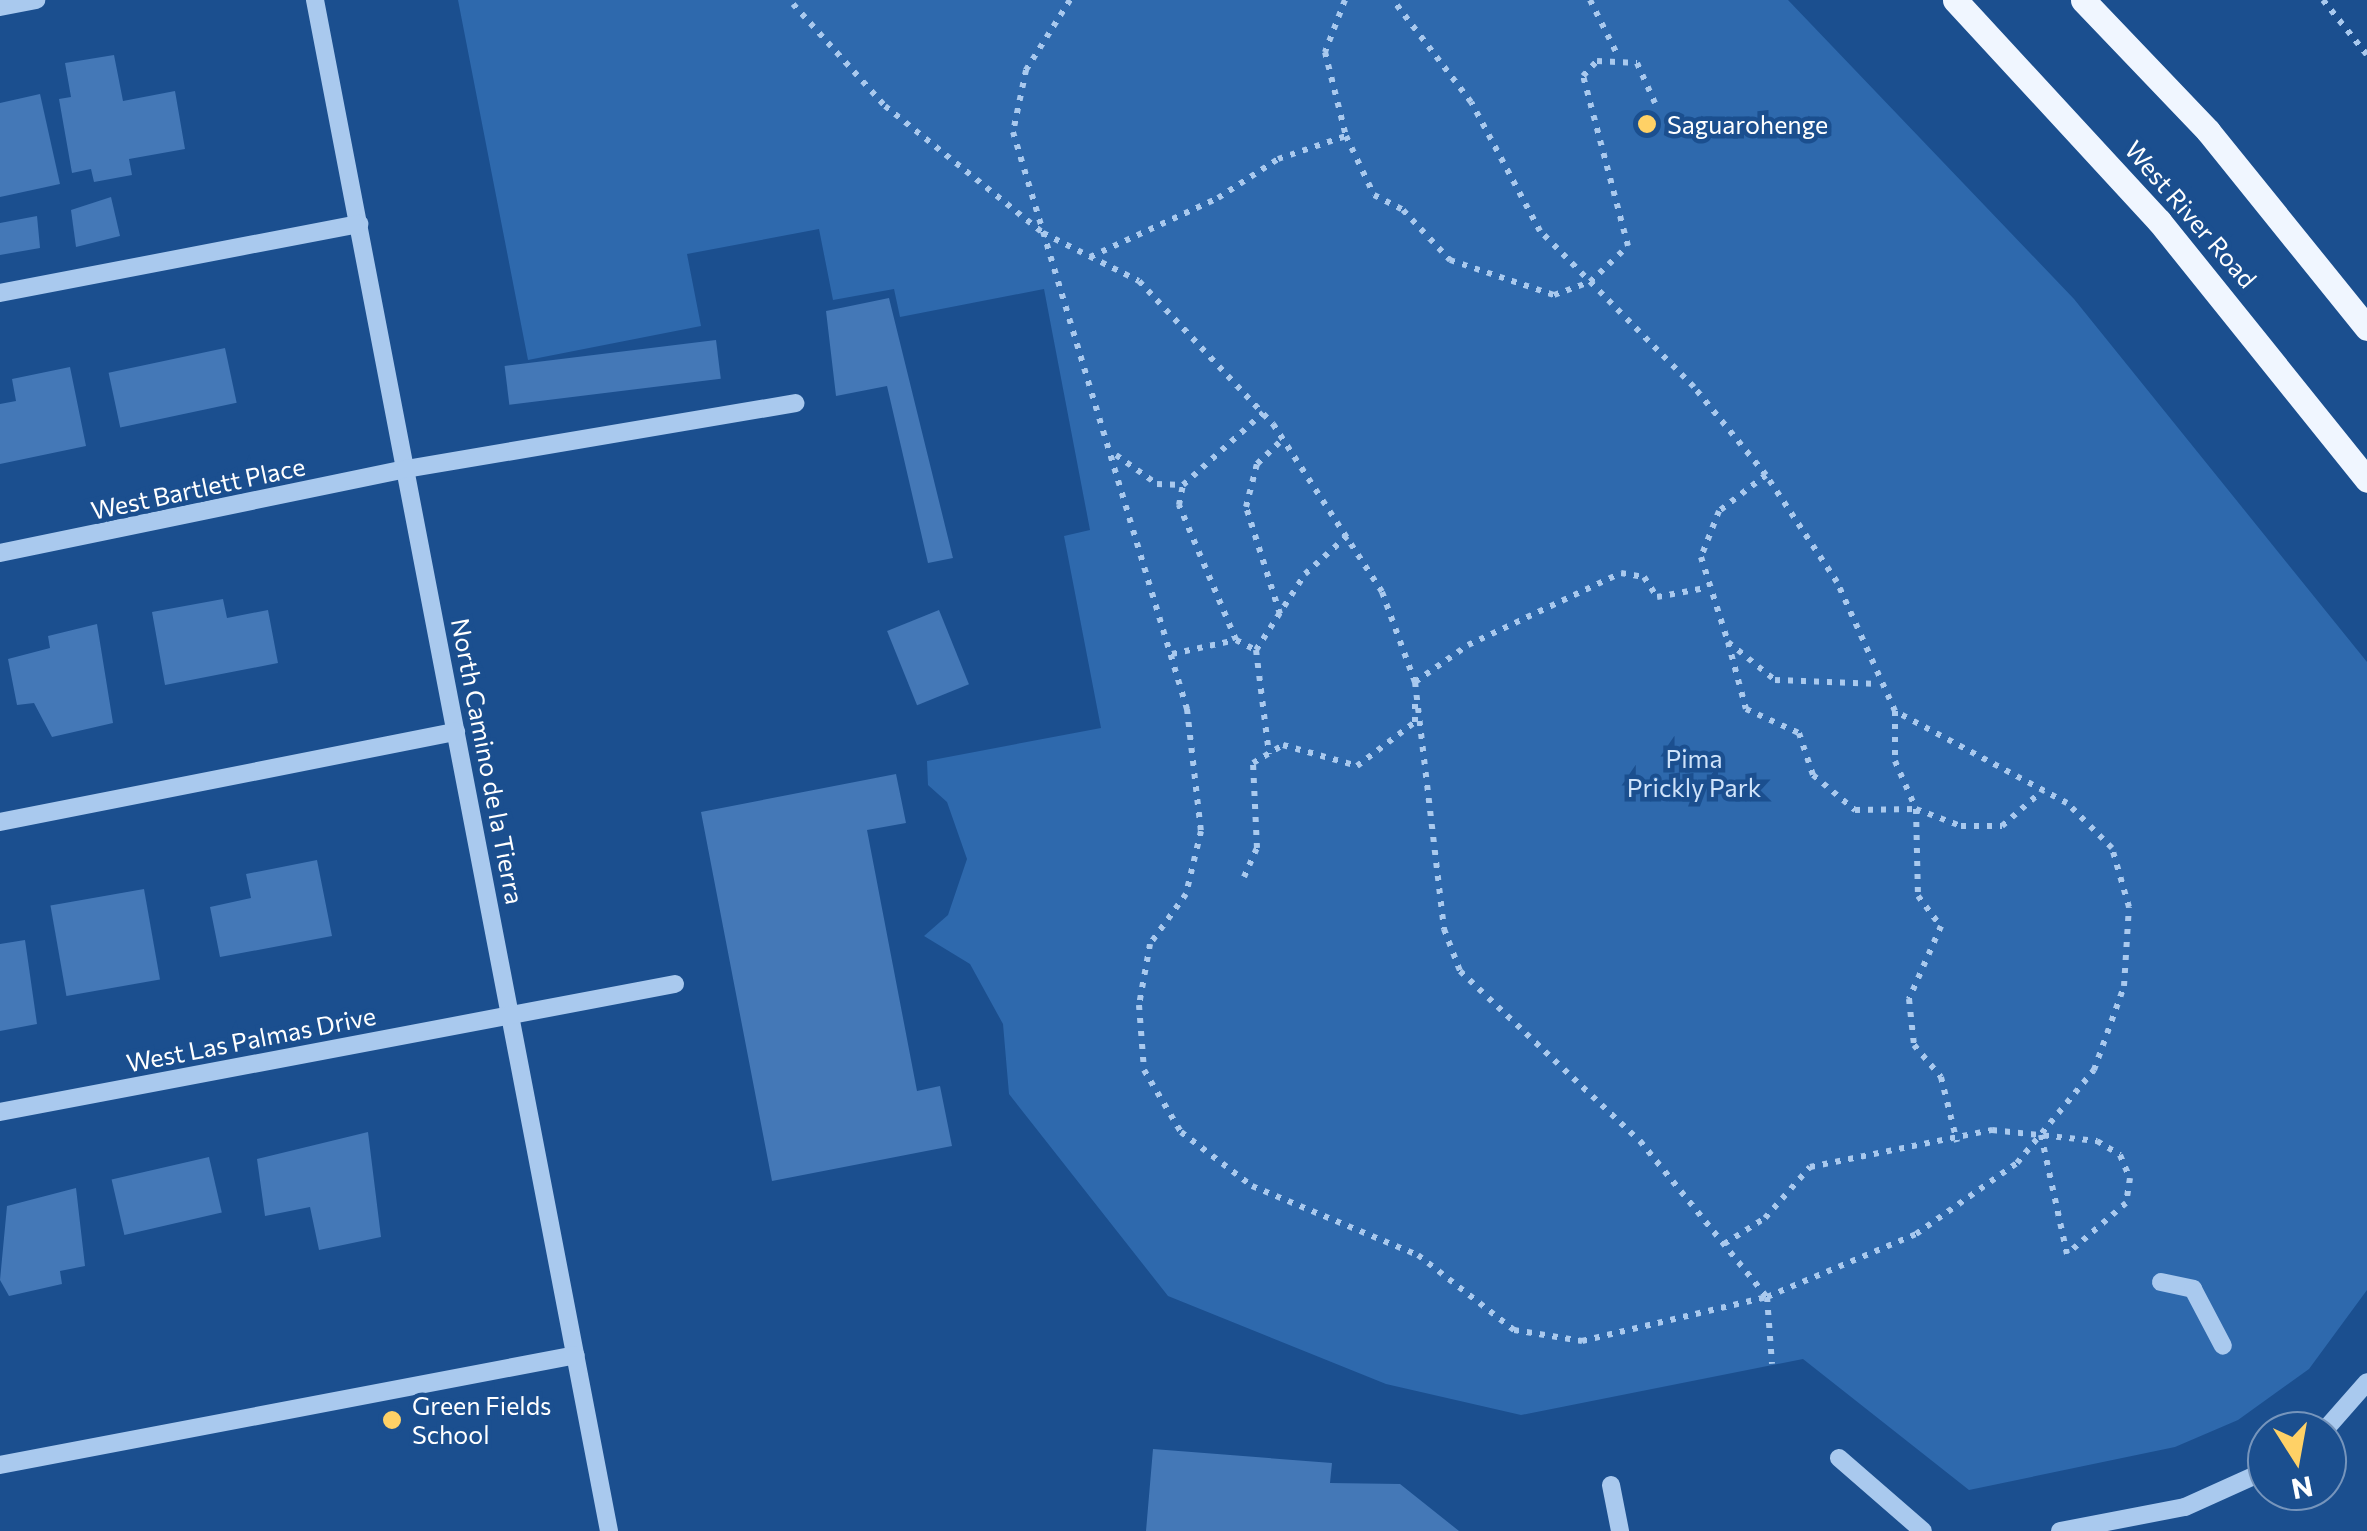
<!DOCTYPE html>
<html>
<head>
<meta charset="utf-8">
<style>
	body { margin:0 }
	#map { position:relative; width:2367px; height:1531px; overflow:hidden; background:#1b4f8f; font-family:Commissioner,sans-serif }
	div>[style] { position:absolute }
	.green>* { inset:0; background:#2e69ad }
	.building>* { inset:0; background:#4478b7; transform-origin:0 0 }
	.path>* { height:6px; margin-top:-3px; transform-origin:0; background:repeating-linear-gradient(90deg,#a9c9ee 0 5px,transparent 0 13px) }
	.minor>* { height:18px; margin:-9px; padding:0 9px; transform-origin:9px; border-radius:9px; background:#a9c9ee }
	.major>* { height:25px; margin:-12.5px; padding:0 12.5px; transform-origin:12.5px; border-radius:12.5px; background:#f0f6ff }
	.dots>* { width:28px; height:28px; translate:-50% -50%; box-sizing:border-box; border:5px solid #1b4f8f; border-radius:50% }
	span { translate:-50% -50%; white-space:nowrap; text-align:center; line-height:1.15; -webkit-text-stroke:9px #1b4f8f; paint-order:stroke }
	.poi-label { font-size:25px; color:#fff }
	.left { translate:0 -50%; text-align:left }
	.street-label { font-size:25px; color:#fff }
	.park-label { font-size:25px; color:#cfe3fa }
	.north { position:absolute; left:2247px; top:1411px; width:100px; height:100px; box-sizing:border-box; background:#1b4f8f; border:2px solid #7695bc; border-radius:50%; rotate:169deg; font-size:28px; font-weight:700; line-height:40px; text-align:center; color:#fff }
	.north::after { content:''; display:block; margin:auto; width:35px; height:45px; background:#ffd166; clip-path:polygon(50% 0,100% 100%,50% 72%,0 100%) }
</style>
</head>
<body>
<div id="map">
	<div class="green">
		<div style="clip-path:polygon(458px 0,1788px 0,2074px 299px,2367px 662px,2367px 1290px,2309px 1369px,2238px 1420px,2175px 1447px,1969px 1490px,1803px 1359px,1521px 1415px,1386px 1384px,1168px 1296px,1009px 1094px,1003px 1024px,970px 964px,924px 936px,948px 915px,967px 859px,947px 802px,928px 785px,927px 761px,1101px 728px,1064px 536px,1090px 530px,1044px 289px,900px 317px,894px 289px,833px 300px,819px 229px,687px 254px,701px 326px,528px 360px)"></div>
	</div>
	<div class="building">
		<div style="clip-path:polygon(114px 55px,123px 101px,175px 91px,185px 149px,129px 159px,132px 175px,94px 182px,91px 169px,72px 173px,59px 99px,71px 97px,65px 63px)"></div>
		<div style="clip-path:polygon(40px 94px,60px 184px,0 197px,0 103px)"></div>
		<div style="clip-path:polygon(111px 197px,120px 236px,76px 247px,71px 210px)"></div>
		<div style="clip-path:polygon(37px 216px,40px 248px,0 255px,0 223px)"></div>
		<div style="clip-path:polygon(889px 298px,953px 558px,928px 563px,887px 386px,836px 396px,826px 311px)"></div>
		<div style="left:716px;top:340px;width:39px;height:213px;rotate:83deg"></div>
		<div style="left:225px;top:348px;width:56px;height:119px;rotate:78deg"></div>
		<div style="clip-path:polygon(70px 367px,86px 446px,0 464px,0 404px,16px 401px,12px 379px)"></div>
		<div style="clip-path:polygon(223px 599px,227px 618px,268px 610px,278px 663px,165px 685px,152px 612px)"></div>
		<div style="left:939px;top:610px;width:80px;height:56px;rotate:68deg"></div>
		<div style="clip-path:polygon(97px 624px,113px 723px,52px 737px,34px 703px,17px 705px,8px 659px,50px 648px,48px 636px)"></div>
		<div style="clip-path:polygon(896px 774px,906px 823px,867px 830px,917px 1091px,940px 1086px,952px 1146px,772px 1181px,701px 812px)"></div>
		<div style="clip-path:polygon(317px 860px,332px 936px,220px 957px,210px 907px,251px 898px,246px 874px)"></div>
		<div style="left:144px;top:889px;width:92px;height:95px;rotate:80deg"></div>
		<div style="clip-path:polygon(25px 940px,37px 1024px,0 1031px,0 944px)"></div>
		<div style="clip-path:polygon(368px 1132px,381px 1237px,319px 1250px,310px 1207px,265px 1216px,257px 1159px)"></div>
		<div style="left:209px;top:1157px;width:57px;height:100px;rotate:77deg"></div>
		<div style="clip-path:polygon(76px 1188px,85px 1266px,60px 1271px,62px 1284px,9px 1296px,0 1280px,7px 1206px)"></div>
		<div style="clip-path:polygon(1153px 1449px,1332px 1463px,1330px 1483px,1400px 1484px,1459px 1531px,1146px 1531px)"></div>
	</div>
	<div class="path">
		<div style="left:1070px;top:0;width:83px;rotate:122.2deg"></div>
		<div style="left:1026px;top:70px;width:63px;rotate:101.8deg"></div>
		<div style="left:1013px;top:132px;width:603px;rotate:73.22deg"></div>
		<div style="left:1187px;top:709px;width:123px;rotate:83.5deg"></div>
		<div style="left:1201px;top:831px;width:65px;rotate:103.4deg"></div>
		<div style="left:1186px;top:894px;width:62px;rotate:125.8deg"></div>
		<div style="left:1150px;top:944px;width:62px;rotate:100.2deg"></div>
		<div style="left:1139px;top:1005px;width:65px;rotate:85.6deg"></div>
		<div style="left:1144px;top:1070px;width:72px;rotate:59.2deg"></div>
		<div style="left:1181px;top:1132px;width:89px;rotate:37.3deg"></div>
		<div style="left:1252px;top:1186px;width:180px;rotate:22.6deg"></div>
		<div style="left:1418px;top:1255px;width:122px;rotate:38deg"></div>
		<div style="left:1514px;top:1330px;width:69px;rotate:9.2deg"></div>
		<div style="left:1582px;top:1341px;width:190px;rotate:-13.4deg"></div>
		<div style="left:1767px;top:1297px;width:162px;rotate:-22.9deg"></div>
		<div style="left:1916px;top:1234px;width:123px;rotate:-35.1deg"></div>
		<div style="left:2017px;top:1163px;width:121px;rotate:-50.4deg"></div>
		<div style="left:2094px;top:1070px;width:89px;rotate:-70.3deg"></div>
		<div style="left:2124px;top:986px;width:79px;rotate:-86.4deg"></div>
		<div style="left:2129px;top:907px;width:61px;rotate:-106.1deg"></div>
		<div style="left:2112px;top:848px;width:64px;rotate:-135deg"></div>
		<div style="left:2067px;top:803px;width:195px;rotate:-151.9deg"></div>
		<div style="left:1895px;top:711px;width:141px;rotate:-114.2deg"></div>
		<div style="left:1837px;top:582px;width:128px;rotate:-123.6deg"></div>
		<div style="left:1766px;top:475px;width:114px;rotate:-129.3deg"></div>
		<div style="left:1694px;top:387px;width:219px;rotate:-134.6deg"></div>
		<div style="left:1540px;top:231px;width:146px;rotate:-118.1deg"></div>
		<div style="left:1471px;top:102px;width:128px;rotate:-127.4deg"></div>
		<div style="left:1345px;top:0;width:56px;rotate:111deg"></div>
		<div style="left:1325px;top:52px;width:87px;rotate:76deg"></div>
		<div style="left:1346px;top:136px;width:65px;rotate:64.6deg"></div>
		<div style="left:1374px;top:195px;width:33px;rotate:27deg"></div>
		<div style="left:1403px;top:210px;width:69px;rotate:46.8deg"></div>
		<div style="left:1450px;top:260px;width:110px;rotate:18.6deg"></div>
		<div style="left:1554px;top:295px;width:38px;rotate:-20deg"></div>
		<div style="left:1590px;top:282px;width:52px;rotate:-43.5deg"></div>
		<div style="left:1628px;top:246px;width:176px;rotate:-104.8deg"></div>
		<div style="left:1583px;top:76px;width:21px;rotate:-47deg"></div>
		<div style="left:1597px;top:61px;width:40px;rotate:2.9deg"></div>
		<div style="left:1637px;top:63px;width:44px;rotate:65.8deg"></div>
		<div style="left:1590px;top:0;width:63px;rotate:63.4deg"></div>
		<div style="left:2323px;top:0;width:70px;rotate:51.3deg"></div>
		<div style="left:793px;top:4px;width:137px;rotate:48deg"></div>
		<div style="left:885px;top:106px;width:203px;rotate:38.8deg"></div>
		<div style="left:1043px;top:233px;width:107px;rotate:26.6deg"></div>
		<div style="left:1139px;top:281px;width:196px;rotate:46.9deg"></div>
		<div style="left:1273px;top:424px;width:200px;rotate:57deg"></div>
		<div style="left:1382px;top:592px;width:96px;rotate:69.9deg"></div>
		<div style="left:1415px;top:682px;width:249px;rotate:83.3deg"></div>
		<div style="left:1444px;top:929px;width:45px;rotate:69.1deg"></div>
		<div style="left:1460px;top:971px;width:248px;rotate:43.4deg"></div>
		<div style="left:1640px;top:1141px;width:201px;rotate:50.9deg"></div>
		<div style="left:1767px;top:1297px;width:67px;rotate:85.7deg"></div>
		<div style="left:1090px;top:257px;width:141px;rotate:-24.7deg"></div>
		<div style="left:1218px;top:198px;width:72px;rotate:-33deg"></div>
		<div style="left:1278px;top:159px;width:72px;rotate:-18.7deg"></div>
		<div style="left:1116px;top:455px;width:50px;rotate:35.3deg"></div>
		<div style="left:1157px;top:484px;width:26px;rotate:2deg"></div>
		<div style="left:1183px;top:485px;width:108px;rotate:-42deg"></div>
		<div style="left:1766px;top:475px;width:59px;rotate:142.5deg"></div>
		<div style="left:1719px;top:511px;width:49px;rotate:111.4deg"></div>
		<div style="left:1701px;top:557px;width:89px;rotate:72.4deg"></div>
		<div style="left:1728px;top:642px;width:60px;rotate:39deg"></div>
		<div style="left:1775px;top:680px;width:104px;rotate:2.2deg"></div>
		<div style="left:1280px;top:614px;width:112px;rotate:-107.6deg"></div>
		<div style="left:1246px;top:507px;width:44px;rotate:-75.7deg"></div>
		<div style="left:1257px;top:464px;width:36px;rotate:-44deg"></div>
		<div style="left:1236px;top:640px;width:22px;rotate:27deg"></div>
		<div style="left:1256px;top:650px;width:105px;rotate:82.9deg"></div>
		<div style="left:1728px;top:642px;width:69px;rotate:75deg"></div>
		<div style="left:1746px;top:709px;width:58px;rotate:24.4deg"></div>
		<div style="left:1799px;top:733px;width:44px;rotate:71.6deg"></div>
		<div style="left:1813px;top:775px;width:55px;rotate:39.8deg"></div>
		<div style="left:1855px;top:810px;width:61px;rotate:-0.9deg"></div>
		<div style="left:1916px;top:809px;width:87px;rotate:88.7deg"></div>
		<div style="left:1918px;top:896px;width:38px;rotate:53deg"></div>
		<div style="left:1941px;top:926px;width:80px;rotate:113.7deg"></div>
		<div style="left:1909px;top:999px;width:46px;rotate:83.8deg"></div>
		<div style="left:1914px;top:1045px;width:42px;rotate:49.8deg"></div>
		<div style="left:1941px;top:1077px;width:67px;rotate:76.2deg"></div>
		<div style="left:1256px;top:650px;width:90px;rotate:-57.2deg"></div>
		<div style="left:1305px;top:574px;width:57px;rotate:-42.1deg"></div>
		<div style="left:1172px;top:654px;width:66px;rotate:-12.3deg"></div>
		<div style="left:1236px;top:640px;width:147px;rotate:-112.9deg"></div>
		<div style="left:1179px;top:505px;width:20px;rotate:-79deg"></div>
		<div style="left:1415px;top:682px;width:65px;rotate:-34.9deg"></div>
		<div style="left:1468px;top:645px;width:169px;rotate:-25.2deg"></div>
		<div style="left:1621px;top:573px;width:23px;rotate:10deg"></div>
		<div style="left:1644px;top:577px;width:24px;rotate:57deg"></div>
		<div style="left:1657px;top:597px;width:49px;rotate:-10.6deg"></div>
		<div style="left:1895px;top:711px;width:50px;rotate:90deg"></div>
		<div style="left:1895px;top:761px;width:52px;rotate:66.4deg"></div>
		<div style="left:1916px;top:809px;width:48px;rotate:20.7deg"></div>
		<div style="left:1961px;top:826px;width:41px"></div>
		<div style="left:2002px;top:826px;width:55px;rotate:-41.3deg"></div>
		<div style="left:1244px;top:877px;width:32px;rotate:-66deg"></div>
		<div style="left:1257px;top:848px;width:85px;rotate:-92.7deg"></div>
		<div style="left:1253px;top:763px;width:35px;rotate:-31deg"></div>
		<div style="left:1283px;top:745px;width:77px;rotate:15.8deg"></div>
		<div style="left:1357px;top:766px;width:73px;rotate:-37.2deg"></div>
		<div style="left:1415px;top:722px;width:23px;rotate:-90deg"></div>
		<div style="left:1724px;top:1244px;width:49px;rotate:-32.4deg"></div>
		<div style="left:1765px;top:1218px;width:68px;rotate:-48.6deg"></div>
		<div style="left:1810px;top:1167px;width:186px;rotate:-11.5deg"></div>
		<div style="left:1992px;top:1130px;width:106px;rotate:6deg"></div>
		<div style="left:2097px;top:1141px;width:27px;rotate:31deg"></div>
		<div style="left:2120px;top:1155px;width:25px;rotate:67deg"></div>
		<div style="left:2130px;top:1178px;width:25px;rotate:99deg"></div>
		<div style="left:2126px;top:1203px;width:78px;rotate:139.2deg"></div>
		<div style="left:2067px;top:1254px;width:122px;rotate:-102.3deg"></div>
	</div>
	<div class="minor">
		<div style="left:315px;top:0;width:1559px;rotate:79.13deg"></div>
		<div style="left:0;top:7px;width:37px;rotate:-11deg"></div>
		<div style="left:0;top:293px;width:366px;rotate:-10.9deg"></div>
		<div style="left:0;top:553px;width:415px;rotate:-11.7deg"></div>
		<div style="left:406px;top:469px;width:395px;rotate:-9.6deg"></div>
		<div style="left:0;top:822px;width:465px;rotate:-11.2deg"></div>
		<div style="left:0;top:1112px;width:687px;rotate:-10.74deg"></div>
		<div style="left:2161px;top:1282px;width:33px;rotate:12deg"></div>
		<div style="left:2193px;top:1289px;width:64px;rotate:62.2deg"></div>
		<div style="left:2324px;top:1431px;width:65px;rotate:-48.7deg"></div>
		<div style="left:1839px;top:1458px;width:111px;rotate:41deg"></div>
		<div style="left:0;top:1465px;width:586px;rotate:-10.81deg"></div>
		<div style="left:1611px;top:1485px;width:47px;rotate:78.9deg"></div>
		<div style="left:2060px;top:1531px;width:127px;rotate:-10.9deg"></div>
		<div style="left:2185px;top:1507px;width:90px;rotate:-24.3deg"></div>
	</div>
	<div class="major">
		<div style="left:1955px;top:0;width:301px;rotate:47.3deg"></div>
		<div style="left:2159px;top:221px;width:332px;rotate:51.2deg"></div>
		<div style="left:2083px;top:0;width:181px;rotate:46.3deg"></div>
		<div style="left:2208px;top:131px;width:253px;rotate:51.1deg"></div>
	</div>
	<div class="dots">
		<div style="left:1647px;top:124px;background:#ffd166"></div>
		<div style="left:392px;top:1420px;background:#ffd166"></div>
	</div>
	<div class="poi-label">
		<span class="left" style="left:1667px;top:124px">Saguarohenge</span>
		<span class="left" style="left:412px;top:1420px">Green Fields<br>School</span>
	</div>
	<div class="street-label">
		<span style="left:2191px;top:214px;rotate:49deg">West River Road</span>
		<span style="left:198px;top:488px;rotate:-12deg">West Bartlett Place</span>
		<span style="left:488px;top:761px;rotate:79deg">North Camino de la Tierra</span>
		<span style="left:251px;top:1039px;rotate:-11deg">West Las Palmas Drive</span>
	</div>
	<div class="park-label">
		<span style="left:1694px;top:773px">Pima<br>Prickly Park</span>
	</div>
	<div class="north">N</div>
</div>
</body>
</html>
